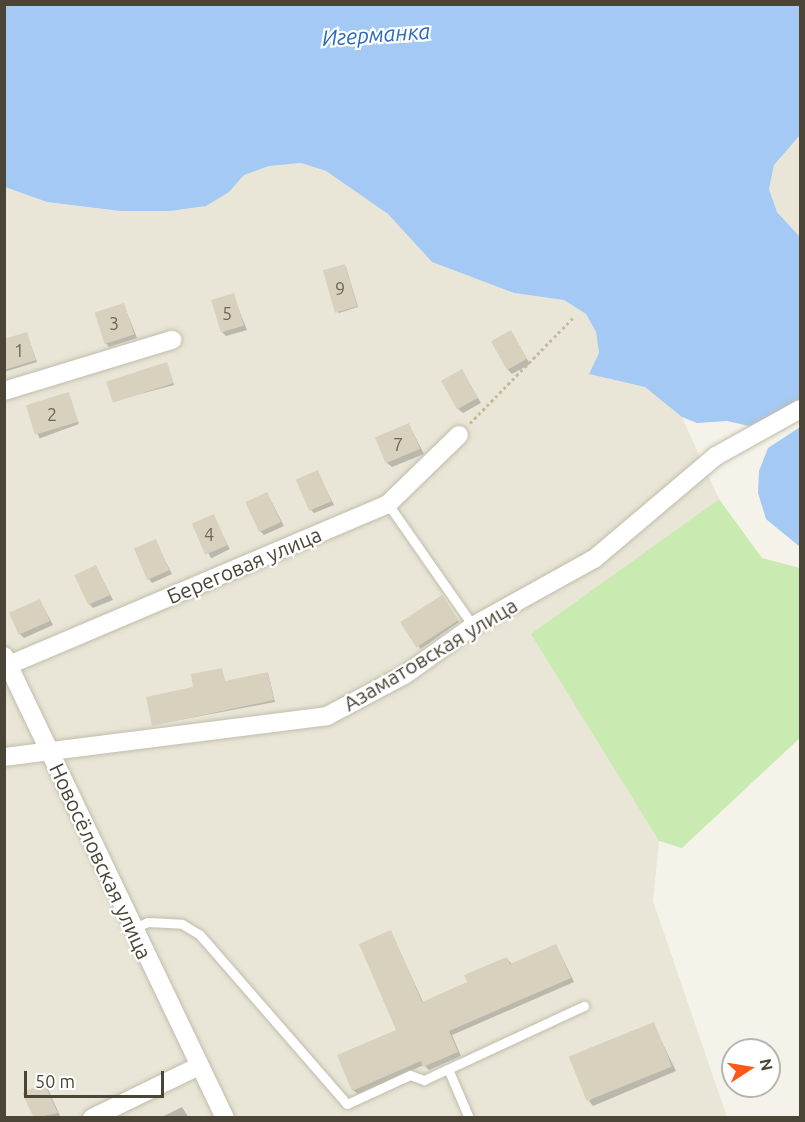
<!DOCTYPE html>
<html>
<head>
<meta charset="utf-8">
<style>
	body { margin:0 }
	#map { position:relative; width:805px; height:1122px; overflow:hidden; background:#f5f3e9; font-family:Ubuntu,sans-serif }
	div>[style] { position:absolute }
	.residential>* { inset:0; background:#e9e6d7 }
	.green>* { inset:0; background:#c9ebb1 }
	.water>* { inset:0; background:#a4c9f4 }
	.shadow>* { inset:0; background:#0003; transform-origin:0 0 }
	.building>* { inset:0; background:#d8d1be; transform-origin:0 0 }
	.path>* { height:3px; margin-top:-1.5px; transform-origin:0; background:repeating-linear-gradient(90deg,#c4bb9c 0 3px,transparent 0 6px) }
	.roads { filter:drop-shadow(0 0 2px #c1bdab) drop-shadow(0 0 2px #c1bdab) }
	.service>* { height:9px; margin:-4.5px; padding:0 4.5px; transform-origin:4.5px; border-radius:4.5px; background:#fff }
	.minor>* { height:18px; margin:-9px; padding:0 9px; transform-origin:9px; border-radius:9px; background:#fff }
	span { translate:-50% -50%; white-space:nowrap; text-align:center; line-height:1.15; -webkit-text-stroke:4.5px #fff; paint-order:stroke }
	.number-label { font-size:18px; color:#6e6859 }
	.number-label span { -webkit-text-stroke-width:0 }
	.street-label { font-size:21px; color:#4a4537 }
	.water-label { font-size:22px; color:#2a6bbb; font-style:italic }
	.frame { position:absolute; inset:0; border:6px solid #4a4537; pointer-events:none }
	.north { position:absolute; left:721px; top:1038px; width:60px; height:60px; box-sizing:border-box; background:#fff; border:2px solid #b7b5af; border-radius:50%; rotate:78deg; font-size:16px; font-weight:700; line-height:24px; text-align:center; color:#4a4537 }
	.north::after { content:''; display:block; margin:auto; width:21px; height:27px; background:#ff5816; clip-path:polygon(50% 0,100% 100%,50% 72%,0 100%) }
	.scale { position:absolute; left:24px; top:1071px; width:140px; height:27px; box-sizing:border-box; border:3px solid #4a4537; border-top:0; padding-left:8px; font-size:18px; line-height:21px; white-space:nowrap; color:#4a4537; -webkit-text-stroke:4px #fff; paint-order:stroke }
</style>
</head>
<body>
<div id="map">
	<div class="residential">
		<div style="clip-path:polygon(800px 135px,800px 237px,777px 212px,769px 189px,774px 165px)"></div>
		<div style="clip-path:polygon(301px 163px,326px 171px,388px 214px,432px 262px,514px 293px,564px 300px,586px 314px,596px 332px,599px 353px,589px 374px,645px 387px,682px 417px,719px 499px,532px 634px,659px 841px,653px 901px,727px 1117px,5px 1118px,5px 187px,47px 202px,120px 211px,229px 192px,244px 175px,269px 166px)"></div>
	</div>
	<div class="green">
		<div style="clip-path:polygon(719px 499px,762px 558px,800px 568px,800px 738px,682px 848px,659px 841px,531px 634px)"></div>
	</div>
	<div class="water">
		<div style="clip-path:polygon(5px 5px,800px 5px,800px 135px,774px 165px,769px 189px,777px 212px,800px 237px,800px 401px,749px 426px,727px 421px,697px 423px,682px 417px,645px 387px,589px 374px,599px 353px,596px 332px,586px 314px,564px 300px,514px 293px,432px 262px,388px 214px,326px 171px,301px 163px,269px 166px,244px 175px,229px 192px,206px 206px,170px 211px,120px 211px,47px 202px,5px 187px)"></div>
		<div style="clip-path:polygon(800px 427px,800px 547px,766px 519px,758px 493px,759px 471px,768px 448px)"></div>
	</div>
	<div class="shadow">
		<div style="clip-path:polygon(346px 267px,358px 307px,339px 313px,337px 311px)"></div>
		<div style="clip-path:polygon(233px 295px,247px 330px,226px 336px,222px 332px)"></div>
		<div style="clip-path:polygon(124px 305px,137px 338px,109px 347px,105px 342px)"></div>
		<div style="clip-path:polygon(511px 332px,530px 364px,512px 374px,508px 370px)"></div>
		<div style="clip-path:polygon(27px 334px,37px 362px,4px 372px,4px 341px)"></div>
		<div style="clip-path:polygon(167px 364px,174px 385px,114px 401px)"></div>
		<div style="clip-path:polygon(462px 371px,481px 403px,463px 413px,458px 409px)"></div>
		<div style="left:68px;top:394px;width:32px;height:42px;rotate:70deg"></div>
		<div style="clip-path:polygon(409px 425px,424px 454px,392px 467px,387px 463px)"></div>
		<div style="clip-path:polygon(317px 472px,334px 505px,314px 513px,310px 509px)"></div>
		<div style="clip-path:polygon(267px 493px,284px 526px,264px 535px,260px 531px)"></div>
		<div style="left:213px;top:516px;width:37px;height:21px;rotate:63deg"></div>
		<div style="clip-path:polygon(155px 541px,172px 574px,152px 583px,148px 578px)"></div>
		<div style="clip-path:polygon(96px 567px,113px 600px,93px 608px,89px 604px)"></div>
		<div style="left:443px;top:599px;width:28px;height:47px;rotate:55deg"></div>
		<div style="clip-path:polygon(40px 601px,53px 625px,24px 638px,20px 634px)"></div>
		<div style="clip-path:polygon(221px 669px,225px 682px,268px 673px,275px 702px,153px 725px)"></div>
		<div style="clip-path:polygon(391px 932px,423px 1002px,469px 983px,507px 959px,512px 964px,556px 945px,574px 982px,452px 1035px,461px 1056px,429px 1070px,424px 1065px,358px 1094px,353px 1090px,398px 1031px)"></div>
		<div style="clip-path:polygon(653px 1024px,676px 1071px,593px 1106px,589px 1101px)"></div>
		<div style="clip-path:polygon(43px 1084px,48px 1089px,61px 1118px,35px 1118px)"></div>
		<div style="clip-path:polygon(182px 1107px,189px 1118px,160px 1118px)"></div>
	</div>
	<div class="building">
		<div style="left:345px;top:264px;width:44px;height:23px;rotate:74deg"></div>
		<div style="left:234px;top:293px;width:34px;height:24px;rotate:73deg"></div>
		<div style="left:124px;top:303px;width:33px;height:31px;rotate:72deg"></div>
		<div style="left:511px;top:330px;width:33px;height:23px;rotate:61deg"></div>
		<div style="clip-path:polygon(27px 332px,36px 360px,4px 370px,4px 339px)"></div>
		<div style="left:167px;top:362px;width:22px;height:64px;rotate:72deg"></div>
		<div style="left:462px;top:369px;width:33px;height:24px;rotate:61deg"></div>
		<div style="left:69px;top:392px;width:31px;height:45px;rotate:73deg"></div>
		<div style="left:409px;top:423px;width:28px;height:37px;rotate:67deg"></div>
		<div style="left:318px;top:470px;width:34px;height:24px;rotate:67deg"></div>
		<div style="left:267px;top:492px;width:33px;height:24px;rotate:65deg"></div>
		<div style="left:214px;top:514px;width:34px;height:24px;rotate:67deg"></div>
		<div style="left:156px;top:539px;width:34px;height:24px;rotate:67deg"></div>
		<div style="left:96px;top:565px;width:33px;height:24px;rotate:65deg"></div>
		<div style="left:442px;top:595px;width:30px;height:50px;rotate:57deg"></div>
		<div style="left:40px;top:599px;width:24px;height:34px;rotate:66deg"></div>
		<div style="clip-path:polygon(222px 668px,225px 681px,268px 672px,274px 700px,152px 726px,146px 697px,193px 687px,191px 674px)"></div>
		<div style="clip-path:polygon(391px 930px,422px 1002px,467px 982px,464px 975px,507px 957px,510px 964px,556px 944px,571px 978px,449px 1031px,458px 1052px,423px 1067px,421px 1061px,352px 1091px,337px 1055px,396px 1030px,359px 944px)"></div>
		<div style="left:654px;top:1022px;width:48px;height:92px;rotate:68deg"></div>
		<div style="clip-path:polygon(44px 1083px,58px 1113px,34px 1118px,22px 1093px)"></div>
	</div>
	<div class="path">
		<div style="left:470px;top:423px;width:147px;rotate:-45.6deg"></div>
	</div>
	<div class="roads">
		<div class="service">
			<div style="left:388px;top:504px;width:149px;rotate:55.1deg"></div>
			<div style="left:132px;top:929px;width:17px;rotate:-24deg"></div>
			<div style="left:148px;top:922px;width:34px;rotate:3deg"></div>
			<div style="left:182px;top:924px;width:21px;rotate:31deg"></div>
			<div style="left:200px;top:935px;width:224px;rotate:49deg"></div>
			<div style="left:347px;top:1104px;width:69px;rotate:-24.7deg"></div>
			<div style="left:410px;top:1075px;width:15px;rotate:20deg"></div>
			<div style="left:424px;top:1080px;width:26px;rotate:-25deg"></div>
			<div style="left:469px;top:1118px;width:53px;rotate:-113.2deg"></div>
			<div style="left:448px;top:1069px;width:150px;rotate:-24.9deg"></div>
		</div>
		<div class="minor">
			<div style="left:4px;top:391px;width:176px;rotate:-16.9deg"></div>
			<div style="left:4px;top:656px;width:512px;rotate:64.44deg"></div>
			<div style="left:9px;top:665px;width:412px;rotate:-23deg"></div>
			<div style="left:388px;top:504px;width:99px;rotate:-44.2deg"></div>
			<div style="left:4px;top:757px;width:326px;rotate:-7.2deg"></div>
			<div style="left:327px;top:716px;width:89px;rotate:-28deg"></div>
			<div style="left:406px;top:674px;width:82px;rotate:-35.6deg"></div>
			<div style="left:473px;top:626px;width:138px;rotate:-29deg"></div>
			<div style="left:594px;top:559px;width:160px;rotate:-40.2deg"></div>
			<div style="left:716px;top:456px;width:96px;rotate:-29.2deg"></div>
			<div style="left:92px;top:1118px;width:119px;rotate:-25.9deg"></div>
		</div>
	</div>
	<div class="number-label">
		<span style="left:340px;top:288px">9</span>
		<span style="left:227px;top:313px">5</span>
		<span style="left:114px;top:323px">3</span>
		<span style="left:19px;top:350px">1</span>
		<span style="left:52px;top:414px">2</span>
		<span style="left:398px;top:444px">7</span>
		<span style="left:209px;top:534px">4</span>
	</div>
	<div class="street-label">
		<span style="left:244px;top:565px;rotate:-23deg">Береговая улица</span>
		<span style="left:430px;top:654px;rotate:-31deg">Азаматовская улица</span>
		<span style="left:101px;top:861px;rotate:65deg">Новосёловская улица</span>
	</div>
	<div class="water-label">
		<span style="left:376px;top:34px;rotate:-4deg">Игерманка</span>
	</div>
	<div class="frame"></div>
	<div class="north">N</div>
	<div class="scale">50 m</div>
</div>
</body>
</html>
